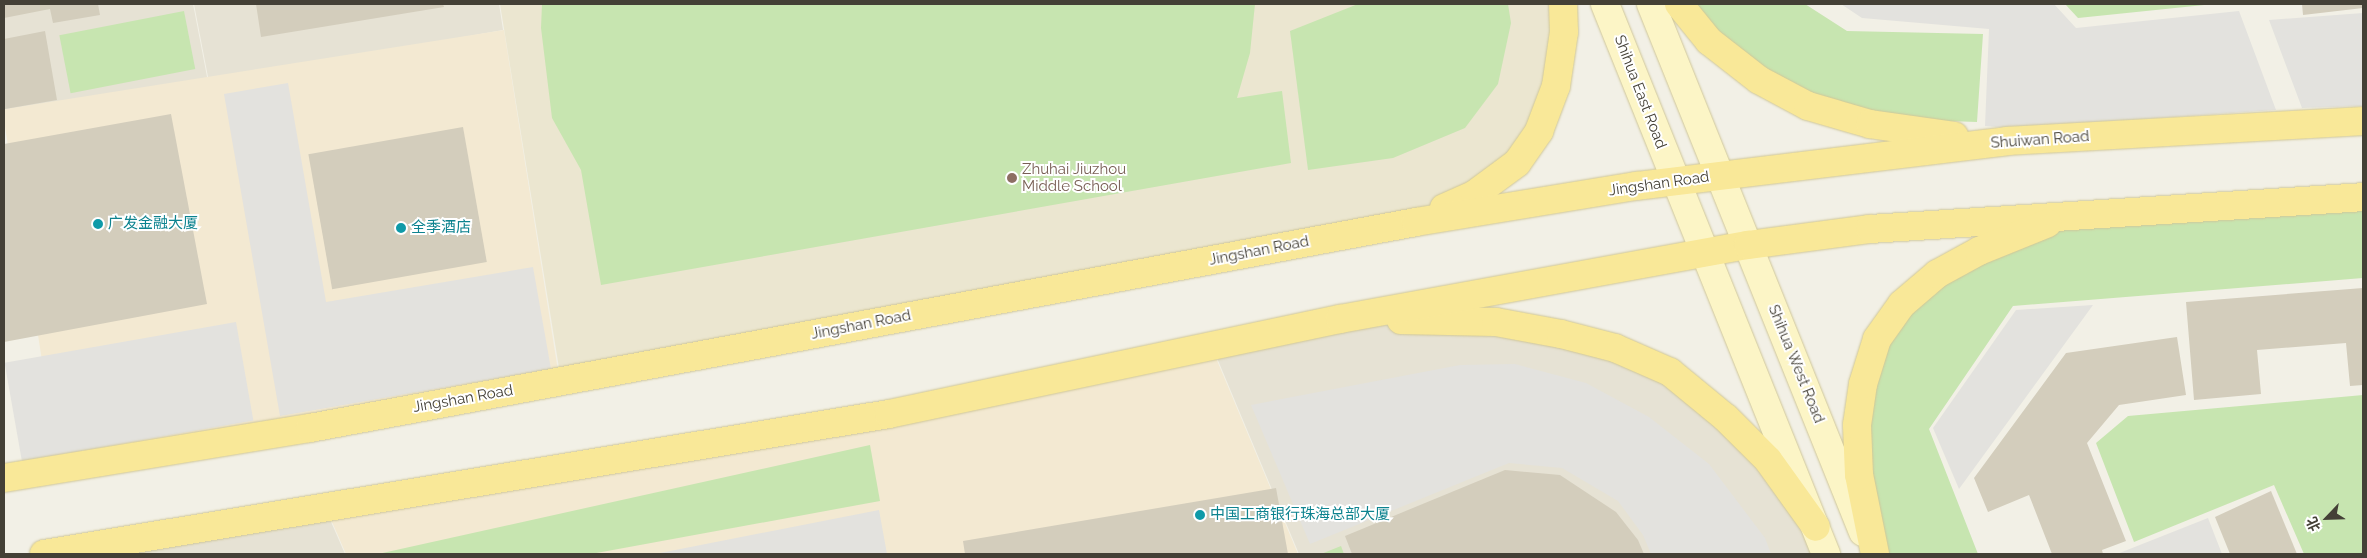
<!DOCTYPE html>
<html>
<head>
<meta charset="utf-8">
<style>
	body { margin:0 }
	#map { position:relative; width:2367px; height:558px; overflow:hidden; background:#f2f0e6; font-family:Raleway,"Noto Sans SC",sans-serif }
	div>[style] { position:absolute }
	.residential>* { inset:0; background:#e6e2d4 }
	.commercial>* { inset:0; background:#f3e9d2; transform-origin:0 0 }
	.education>* { inset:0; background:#ebe6d0 }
	.green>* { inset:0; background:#c7e5b0; transform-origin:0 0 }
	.parking>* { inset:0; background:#e3e2de; transform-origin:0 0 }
	.building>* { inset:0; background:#d3cdbc; transform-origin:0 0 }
	.roads { filter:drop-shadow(0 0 1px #d0c798) drop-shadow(0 0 1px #d0c798) }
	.secondary>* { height:28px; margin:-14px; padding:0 14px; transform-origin:14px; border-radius:14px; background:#fcf5c6 }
	.primary>* { height:28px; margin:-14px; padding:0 14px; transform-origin:14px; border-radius:14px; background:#f9e898 }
	.dots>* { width:14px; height:14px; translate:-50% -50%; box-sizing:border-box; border:2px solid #fff; border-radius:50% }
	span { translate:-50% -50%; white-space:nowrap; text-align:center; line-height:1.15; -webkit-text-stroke:4px #fff; paint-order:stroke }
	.street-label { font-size:15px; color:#444036 }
	.education-label { font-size:15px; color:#785e54 }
	.left { translate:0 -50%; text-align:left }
	.culture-label { font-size:15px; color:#0d838f }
	.frame { position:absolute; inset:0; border:5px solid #444036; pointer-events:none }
	.north { position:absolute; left:2302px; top:493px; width:50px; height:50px; -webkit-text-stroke:4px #fff; paint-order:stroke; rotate:246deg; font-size:14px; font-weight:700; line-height:20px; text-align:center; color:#444036 }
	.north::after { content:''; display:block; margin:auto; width:18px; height:22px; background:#444036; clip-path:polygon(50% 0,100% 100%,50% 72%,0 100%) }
</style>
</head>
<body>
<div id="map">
	<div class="residential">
		<div style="clip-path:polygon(4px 4px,193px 4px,208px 82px,4px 119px)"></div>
		<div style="clip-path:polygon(194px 4px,499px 4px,503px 30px,209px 82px)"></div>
		<div style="clip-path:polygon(1339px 319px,1561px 334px,1694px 390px,1826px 554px,1299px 554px,1212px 346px)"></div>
		<div style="clip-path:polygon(325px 508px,345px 554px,48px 554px)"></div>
	</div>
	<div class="commercial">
		<div style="left:504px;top:30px;width:356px;height:508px;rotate:81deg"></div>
		<div style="clip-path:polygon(1211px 346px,1298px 554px,346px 554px,326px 508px)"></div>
	</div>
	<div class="education">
		<div style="clip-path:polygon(500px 4px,1563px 4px,1539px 131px,1416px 221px,561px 380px)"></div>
	</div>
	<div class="green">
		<div style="clip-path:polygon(542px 4px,1255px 4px,1250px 53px,1237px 98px,1282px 91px,1291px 163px,601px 285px,581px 170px,552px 118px,541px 28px)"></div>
		<div style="clip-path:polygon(1358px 4px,1508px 4px,1511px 23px,1498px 84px,1465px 128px,1393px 158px,1308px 170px,1290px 31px)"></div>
		<div style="clip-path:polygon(1691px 4px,1805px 4px,1847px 31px,1983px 34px,1977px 122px,1919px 120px,1813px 100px,1764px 69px,1715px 31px)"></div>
		<div style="clip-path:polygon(2065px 4px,2214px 4px,2078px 18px)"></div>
		<div style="left:184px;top:11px;width:59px;height:127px;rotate:79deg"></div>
		<div style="clip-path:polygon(2363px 203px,2363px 278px,2013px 306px,1929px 429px,1978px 554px,1882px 554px,1864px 423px,1883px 344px,1939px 281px,2068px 219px)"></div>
		<div style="clip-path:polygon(2363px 395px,2363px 554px,2304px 554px,2274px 485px,2134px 542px,2096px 443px,2128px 416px)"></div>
		<div style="clip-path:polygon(870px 445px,880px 501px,591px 554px,378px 554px)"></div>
		<div style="clip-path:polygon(1341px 546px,1344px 554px,1321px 554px)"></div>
	</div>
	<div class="parking">
		<div style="clip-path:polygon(1841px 4px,2054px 4px,2076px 28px,2239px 11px,2276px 110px,2009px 128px,1985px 126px,1989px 29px,1862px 18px)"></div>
		<div style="clip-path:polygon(2363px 13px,2363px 106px,2302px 108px,2269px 20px)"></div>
		<div style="clip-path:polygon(288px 83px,326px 302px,533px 267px,551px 369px,280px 416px,224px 94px)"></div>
		<div style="clip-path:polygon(2093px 305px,1959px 489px,1933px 428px,2016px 310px)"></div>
		<div style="left:236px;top:322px;width:100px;height:235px;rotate:80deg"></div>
		<div style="clip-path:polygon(1515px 364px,1586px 383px,1649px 417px,1709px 464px,1765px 538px,1771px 554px,1651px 554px,1643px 535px,1618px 501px,1562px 468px,1509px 463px,1310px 544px,1251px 405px,1460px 365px)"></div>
		<div style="clip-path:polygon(879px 510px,887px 554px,655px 554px)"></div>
		<div style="clip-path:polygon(2208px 518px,2222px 554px,2117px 554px)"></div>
	</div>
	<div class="building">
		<div style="clip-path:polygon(4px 4px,98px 4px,100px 15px,53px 23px,50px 9px,4px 18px)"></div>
		<div style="clip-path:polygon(256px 4px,443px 4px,444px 7px,261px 37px)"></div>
		<div style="clip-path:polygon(2302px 4px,2363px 4px,2363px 8px,2303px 15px)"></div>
		<div style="clip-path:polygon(45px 31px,57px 100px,5px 109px,4px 39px)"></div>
		<div style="clip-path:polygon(171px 114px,207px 304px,4px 342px,4px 144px)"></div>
		<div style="left:463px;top:127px;width:137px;height:157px;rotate:80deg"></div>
		<div style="clip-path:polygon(2363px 288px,2363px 385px,2350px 386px,2346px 343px,2257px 350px,2261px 394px,2194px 400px,2186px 302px)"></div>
		<div style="clip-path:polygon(2177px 337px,2186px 395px,2119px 405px,2087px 443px,2126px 541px,2102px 550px,2103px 554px,2052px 554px,2029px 495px,1988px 512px,1974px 478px,2066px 353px)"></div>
		<div style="clip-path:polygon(1505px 470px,1560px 475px,1616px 512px,1638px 540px,1644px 554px,1352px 554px,1345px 536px)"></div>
		<div style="clip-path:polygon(1276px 488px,1288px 554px,965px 554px,963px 541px)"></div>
		<div style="clip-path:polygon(2271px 491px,2297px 554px,2230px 554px,2215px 517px)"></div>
	</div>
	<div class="roads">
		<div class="secondary">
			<div style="left:1605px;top:4px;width:593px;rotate:68.11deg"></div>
			<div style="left:1651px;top:4px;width:569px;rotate:68.12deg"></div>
		</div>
		<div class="primary">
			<div style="left:1679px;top:4px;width:48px;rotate:51deg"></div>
			<div style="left:1709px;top:41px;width:63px;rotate:38deg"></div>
			<div style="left:1759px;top:80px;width:55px;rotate:28deg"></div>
			<div style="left:1808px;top:106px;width:65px;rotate:16.2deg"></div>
			<div style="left:1870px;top:124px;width:85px;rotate:8.1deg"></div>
			<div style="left:1444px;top:208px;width:34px;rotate:-24deg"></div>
			<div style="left:1475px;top:194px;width:52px;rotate:-36.4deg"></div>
			<div style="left:1517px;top:163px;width:39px;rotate:-55deg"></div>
			<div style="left:1539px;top:131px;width:48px;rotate:-69.3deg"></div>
			<div style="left:1556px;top:86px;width:55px;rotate:-81.6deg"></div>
			<div style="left:1564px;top:32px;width:28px;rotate:-92deg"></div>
			<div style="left:1401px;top:320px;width:95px;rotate:1.2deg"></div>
			<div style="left:1496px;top:322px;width:66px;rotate:10.5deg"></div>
			<div style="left:1561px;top:334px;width:56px;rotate:14.5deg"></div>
			<div style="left:1615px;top:348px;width:60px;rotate:23.6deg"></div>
			<div style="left:1670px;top:372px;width:72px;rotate:39.4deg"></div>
			<div style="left:1726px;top:418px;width:59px;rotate:45deg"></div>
			<div style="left:1768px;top:460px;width:82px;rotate:54.4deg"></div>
			<div style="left:4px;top:478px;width:310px;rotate:-9.3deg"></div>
			<div style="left:310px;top:428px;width:1125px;rotate:-10.55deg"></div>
			<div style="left:1416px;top:222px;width:224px;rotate:-9.3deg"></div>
			<div style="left:1637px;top:186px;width:373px;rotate:-6.9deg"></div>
			<div style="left:2007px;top:141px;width:357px;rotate:-3.2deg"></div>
			<div style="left:44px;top:554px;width:857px;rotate:-9.41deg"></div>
			<div style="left:889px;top:414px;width:461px;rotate:-11.9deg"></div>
			<div style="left:1340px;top:319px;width:415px;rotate:-10.3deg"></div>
			<div style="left:1748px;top:245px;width:123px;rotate:-7.5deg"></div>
			<div style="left:1870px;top:229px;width:494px;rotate:-3.7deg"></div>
			<div style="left:1875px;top:554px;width:81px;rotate:-101.4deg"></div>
			<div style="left:1859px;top:475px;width:50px;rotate:-92.3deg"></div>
			<div style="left:1857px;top:425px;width:41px;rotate:-81.7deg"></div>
			<div style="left:1863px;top:384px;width:47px;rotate:-72.7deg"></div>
			<div style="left:1877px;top:339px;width:43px;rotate:-54.5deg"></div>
			<div style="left:1902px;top:304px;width:46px;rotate:-40.6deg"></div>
			<div style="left:1937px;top:274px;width:48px;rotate:-28.7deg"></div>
			<div style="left:1979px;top:251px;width:74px;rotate:-22.1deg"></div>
		</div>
	</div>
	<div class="dots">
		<div style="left:1012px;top:178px;background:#8d6e63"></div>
		<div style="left:98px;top:224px;background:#0f9aa8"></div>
		<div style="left:401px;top:228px;background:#0f9aa8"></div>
		<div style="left:1200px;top:515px;background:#0f9aa8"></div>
	</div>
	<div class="street-label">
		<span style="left:1640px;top:92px;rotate:69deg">Shihua East Road</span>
		<span style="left:2040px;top:140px;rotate:-4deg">Shuiwan Road</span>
		<span style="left:1659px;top:184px;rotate:-8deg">Jingshan Road</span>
		<span style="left:1259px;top:251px;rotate:-11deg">Jingshan Road</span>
		<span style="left:861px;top:325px;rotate:-11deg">Jingshan Road</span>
		<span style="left:1796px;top:364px;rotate:68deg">Shihua West Road</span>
		<span style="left:463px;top:399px;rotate:-10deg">Jingshan Road</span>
	</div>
	<div class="education-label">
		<span class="left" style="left:1022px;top:178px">Zhuhai Jiuzhou<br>Middle School</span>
	</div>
	<div class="culture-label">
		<span class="left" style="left:108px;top:224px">广发金融大厦</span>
		<span class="left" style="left:411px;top:228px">全季酒店</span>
		<span class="left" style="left:1210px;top:515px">中国工商银行珠海总部大厦</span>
	</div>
	<div class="frame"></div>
	<div class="north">北</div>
</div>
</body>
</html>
